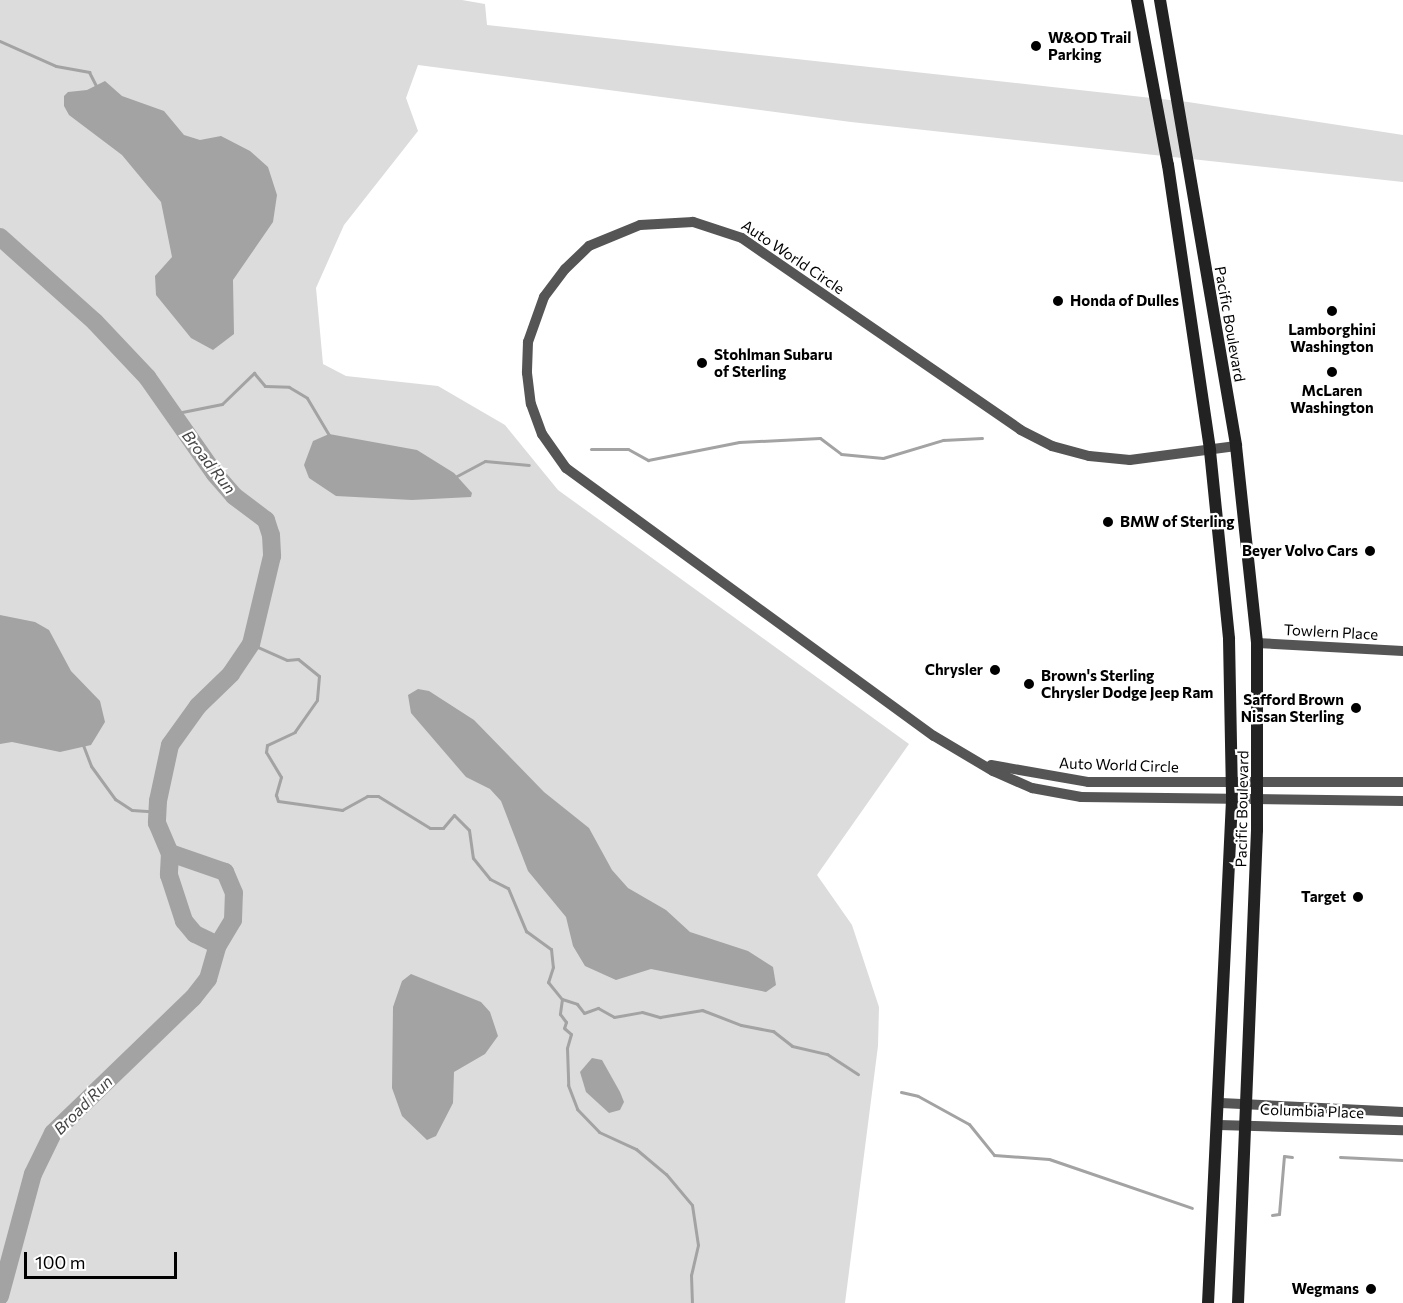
<!DOCTYPE html>
<html>
<head>
<meta charset="utf-8">
<style>
	body { margin:0 }
	#map { position:relative; width:1403px; height:1303px; overflow:hidden; background:#fff; font-family:Commissioner,sans-serif }
	div>[style] { position:absolute }
	.green>* { inset:0; background:#dcdcdc }
	.water>* { inset:0; background:#a3a3a3 }
	.stream>* { height:3px; margin:-1.5px; padding:0 1.5px; transform-origin:1.5px; border-radius:1.5px; background:#a3a3a3 }
	.river>* { height:18px; margin:-9px; padding:0 9px; transform-origin:9px; border-radius:9px; background:#a3a3a3 }
	.minor>* { height:10px; margin:-5px; padding:0 5px; transform-origin:5px; border-radius:5px; background:#555 }
	.secondary>* { height:12px; margin:-6px; padding:0 6px; transform-origin:6px; border-radius:6px; background:#222 }
	.dots>* { width:16px; height:16px; translate:-50% -50%; box-sizing:border-box; border:3px solid #fff; border-radius:50% }
	span { translate:-50% -50%; white-space:nowrap; text-align:center; line-height:1.15; -webkit-text-stroke:4.5px #fff; paint-order:stroke }
	.poi-label { font-size:15px; color:#000; font-weight:700 }
	.left { translate:0 -50%; text-align:left }
	.right { translate:-100% -50%; text-align:right }
	.street-label { font-size:15px; color:#000 }
	.water-label { font-size:16px; color:#444; font-style:italic }
	.scale { position:absolute; left:24px; top:1252px; width:153px; height:27px; box-sizing:border-box; border:3px solid #000; border-top:0; padding-left:8px; font-size:18px; line-height:21px; white-space:nowrap; color:#000; -webkit-text-stroke:4px #fff; paint-order:stroke }
</style>
</head>
<body>
<div id="map">
	<div class="green">
		<div style="clip-path:polygon(0 0,462px 0,485px 4px,487px 25px,1188px 102px,1403px 135px,1403px 182px,851px 122px,418px 65px,406px 98px,418px 131px,344px 225px,316px 288px,323px 364px,346px 376px,438px 386px,505px 425px,558px 490px,909px 744px,817px 875px,852px 925px,879px 1007px,878px 1046px,845px 1303px,0 1303px)"></div>
	</div>
	<div class="water">
		<div style="clip-path:polygon(105px 81px,122px 96px,164px 111px,184px 135px,200px 140px,221px 136px,250px 151px,268px 167px,277px 195px,273px 222px,233px 280px,234px 334px,213px 350px,191px 338px,156px 295px,155px 276px,172px 257px,161px 202px,122px 155px,69px 115px,64px 106px,64px 96px,68px 92px,87px 90px)"></div>
		<div style="clip-path:polygon(329px 434px,417px 450px,454px 473px,472px 493px,471px 497px,412px 500px,336px 496px,309px 478px,304px 465px,313px 441px)"></div>
		<div style="clip-path:polygon(0 615px,35px 622px,49px 630px,71px 671px,100px 701px,105px 722px,91px 745px,60px 752px,12px 742px,0 744px)"></div>
		<div style="clip-path:polygon(418px 689px,429px 691px,474px 720px,544px 792px,589px 828px,612px 870px,628px 888px,666px 910px,690px 932px,748px 951px,773px 967px,776px 985px,766px 992px,651px 969px,616px 980px,585px 966px,573px 946px,566px 917px,528px 871px,501px 801px,490px 789px,466px 777px,411px 713px,408px 695px)"></div>
		<div style="clip-path:polygon(411px 974px,481px 1002px,490px 1012px,498px 1036px,485px 1054px,454px 1072px,453px 1103px,436px 1136px,427px 1140px,402px 1116px,392px 1088px,393px 1007px,402px 981px)"></div>
		<div style="clip-path:polygon(592px 1058px,602px 1060px,620px 1092px,624px 1102px,620px 1110px,609px 1113px,586px 1092px,580px 1072px)"></div>
	</div>
	<div class="stream">
		<div style="left:0;top:41px;width:61px;rotate:24.1deg"></div>
		<div style="left:56px;top:66px;width:34px;rotate:10deg"></div>
		<div style="left:89px;top:72px;width:16px;rotate:63deg"></div>
		<div style="left:172px;top:414px;width:51px;rotate:-11.3deg"></div>
		<div style="left:222px;top:404px;width:45px;rotate:-44.1deg"></div>
		<div style="left:254px;top:373px;width:17px;rotate:50deg"></div>
		<div style="left:265px;top:386px;width:24px;rotate:2deg"></div>
		<div style="left:289px;top:387px;width:21px;rotate:31deg"></div>
		<div style="left:307px;top:398px;width:43px;rotate:59.3deg"></div>
		<div style="left:591px;top:449px;width:37px"></div>
		<div style="left:628px;top:449px;width:23px;rotate:29deg"></div>
		<div style="left:648px;top:460px;width:93px;rotate:-11.2deg"></div>
		<div style="left:739px;top:442px;width:81px;rotate:-2.8deg"></div>
		<div style="left:820px;top:438px;width:26px;rotate:37deg"></div>
		<div style="left:841px;top:454px;width:42px;rotate:5.4deg"></div>
		<div style="left:883px;top:458px;width:63px;rotate:-16.7deg"></div>
		<div style="left:943px;top:440px;width:39px;rotate:-3deg"></div>
		<div style="left:455px;top:477px;width:34px;rotate:-28deg"></div>
		<div style="left:485px;top:461px;width:44px;rotate:5.2deg"></div>
		<div style="left:251px;top:644px;width:39px;rotate:24deg"></div>
		<div style="left:287px;top:660px;width:11px;rotate:-5deg"></div>
		<div style="left:298px;top:659px;width:27px;rotate:39deg"></div>
		<div style="left:319px;top:676px;width:24px;rotate:95deg"></div>
		<div style="left:317px;top:700px;width:39px;rotate:125deg"></div>
		<div style="left:295px;top:732px;width:31px;rotate:155deg"></div>
		<div style="left:267px;top:745px;width:7px;rotate:98deg"></div>
		<div style="left:266px;top:752px;width:29px;rotate:59deg"></div>
		<div style="left:281px;top:777px;width:19px;rotate:106deg"></div>
		<div style="left:276px;top:795px;width:6px;rotate:72deg"></div>
		<div style="left:278px;top:801px;width:65px;rotate:8deg"></div>
		<div style="left:342px;top:810px;width:29px;rotate:-29deg"></div>
		<div style="left:367px;top:796px;width:11px"></div>
		<div style="left:378px;top:796px;width:61px;rotate:31.6deg"></div>
		<div style="left:430px;top:828px;width:13px"></div>
		<div style="left:443px;top:828px;width:17px;rotate:-50deg"></div>
		<div style="left:454px;top:815px;width:21px;rotate:45deg"></div>
		<div style="left:469px;top:830px;width:28px;rotate:82deg"></div>
		<div style="left:473px;top:858px;width:27px;rotate:51deg"></div>
		<div style="left:490px;top:879px;width:20px;rotate:27deg"></div>
		<div style="left:508px;top:888px;width:47px;rotate:67.3deg"></div>
		<div style="left:526px;top:931px;width:31px;rotate:36deg"></div>
		<div style="left:551px;top:949px;width:18px;rotate:84deg"></div>
		<div style="left:553px;top:967px;width:16px;rotate:108deg"></div>
		<div style="left:548px;top:982px;width:22px;rotate:51deg"></div>
		<div style="left:562px;top:999px;width:16px;rotate:18deg"></div>
		<div style="left:577px;top:1004px;width:11px;rotate:52deg"></div>
		<div style="left:584px;top:1013px;width:15px;rotate:-20deg"></div>
		<div style="left:598px;top:1008px;width:18px;rotate:29deg"></div>
		<div style="left:614px;top:1017px;width:28px;rotate:-10deg"></div>
		<div style="left:642px;top:1012px;width:19px;rotate:16deg"></div>
		<div style="left:660px;top:1017px;width:43px;rotate:-9.5deg"></div>
		<div style="left:702px;top:1010px;width:42px;rotate:21deg"></div>
		<div style="left:741px;top:1025px;width:33px;rotate:11deg"></div>
		<div style="left:773px;top:1031px;width:24px;rotate:38deg"></div>
		<div style="left:792px;top:1046px;width:36px;rotate:13deg"></div>
		<div style="left:827px;top:1054px;width:37px;rotate:33deg"></div>
		<div style="left:83px;top:745px;width:22px;rotate:69deg"></div>
		<div style="left:91px;top:766px;width:41px;rotate:54deg"></div>
		<div style="left:115px;top:799px;width:20px;rotate:33deg"></div>
		<div style="left:132px;top:810px;width:26px;rotate:4deg"></div>
		<div style="left:562px;top:999px;width:15px;rotate:98deg"></div>
		<div style="left:560px;top:1014px;width:10px;rotate:53deg"></div>
		<div style="left:566px;top:1022px;width:6px;rotate:108deg"></div>
		<div style="left:564px;top:1028px;width:9px;rotate:41deg"></div>
		<div style="left:571px;top:1034px;width:15px;rotate:106deg"></div>
		<div style="left:567px;top:1048px;width:37px;rotate:88deg"></div>
		<div style="left:568px;top:1085px;width:26px;rotate:69deg"></div>
		<div style="left:577px;top:1109px;width:32px;rotate:46deg"></div>
		<div style="left:599px;top:1132px;width:41px;rotate:24.7deg"></div>
		<div style="left:636px;top:1149px;width:39px;rotate:40deg"></div>
		<div style="left:666px;top:1174px;width:40px;rotate:50deg"></div>
		<div style="left:692px;top:1205px;width:40px;rotate:81.5deg"></div>
		<div style="left:698px;top:1245px;width:31px;rotate:103deg"></div>
		<div style="left:691px;top:1275px;width:28px;rotate:88deg"></div>
		<div style="left:901px;top:1092px;width:17px;rotate:13deg"></div>
		<div style="left:918px;top:1096px;width:58px;rotate:28.8deg"></div>
		<div style="left:969px;top:1124px;width:40px;rotate:51deg"></div>
		<div style="left:994px;top:1155px;width:55px;rotate:4.2deg"></div>
		<div style="left:1049px;top:1159px;width:151px;rotate:18.9deg"></div>
		<div style="left:1340px;top:1157px;width:63px;rotate:2.7deg"></div>
		<div style="left:1272px;top:1215px;width:7px;rotate:-8deg"></div>
		<div style="left:1279px;top:1214px;width:58px;rotate:-85.1deg"></div>
		<div style="left:1284px;top:1156px;width:8px;rotate:7deg"></div>
	</div>
	<div class="river">
		<div style="left:0;top:237px;width:127px;rotate:41.8deg"></div>
		<div style="left:95px;top:322px;width:76px;rotate:46.6deg"></div>
		<div style="left:147px;top:377px;width:118px;rotate:55deg"></div>
		<div style="left:215px;top:474px;width:29px;rotate:49deg"></div>
		<div style="left:234px;top:496px;width:40px;rotate:37deg"></div>
		<div style="left:266px;top:520px;width:16px;rotate:72deg"></div>
		<div style="left:271px;top:535px;width:21px;rotate:87deg"></div>
		<div style="left:272px;top:556px;width:90px;rotate:103.4deg"></div>
		<div style="left:251px;top:644px;width:36px;rotate:124deg"></div>
		<div style="left:231px;top:674px;width:46px;rotate:135.9deg"></div>
		<div style="left:198px;top:706px;width:48px;rotate:125.7deg"></div>
		<div style="left:170px;top:745px;width:57px;rotate:102.1deg"></div>
		<div style="left:158px;top:801px;width:22px;rotate:93deg"></div>
		<div style="left:157px;top:823px;width:33px;rotate:67deg"></div>
		<div style="left:170px;top:853px;width:22px;rotate:93deg"></div>
		<div style="left:169px;top:875px;width:48px;rotate:71.9deg"></div>
		<div style="left:184px;top:921px;width:17px;rotate:50deg"></div>
		<div style="left:195px;top:934px;width:25px;rotate:26deg"></div>
		<div style="left:0;top:1296px;width:126px;rotate:-74.9deg"></div>
		<div style="left:33px;top:1174px;width:46px;rotate:-64deg"></div>
		<div style="left:53px;top:1133px;width:194px;rotate:-44deg"></div>
		<div style="left:193px;top:998px;width:24px;rotate:-52deg"></div>
		<div style="left:208px;top:979px;width:35px;rotate:-74deg"></div>
		<div style="left:218px;top:945px;width:29px;rotate:-59deg"></div>
		<div style="left:233px;top:920px;width:27px;rotate:-88deg"></div>
		<div style="left:234px;top:893px;width:23px;rotate:-113deg"></div>
		<div style="left:225px;top:872px;width:58px;rotate:-160.9deg"></div>
	</div>
	<div class="minor">
		<div style="left:1236px;top:446px;width:107px;rotate:172.5deg"></div>
		<div style="left:1130px;top:460px;width:41px;rotate:-174.4deg"></div>
		<div style="left:1089px;top:456px;width:38px;rotate:-165deg"></div>
		<div style="left:1052px;top:446px;width:35px;rotate:-153deg"></div>
		<div style="left:1021px;top:430px;width:339px;rotate:-145.5deg"></div>
		<div style="left:742px;top:238px;width:52px;rotate:-161.9deg"></div>
		<div style="left:693px;top:222px;width:53px;rotate:176.8deg"></div>
		<div style="left:640px;top:225px;width:55px;rotate:157.6deg"></div>
		<div style="left:589px;top:246px;width:33px;rotate:136deg"></div>
		<div style="left:565px;top:269px;width:35px;rotate:127deg"></div>
		<div style="left:544px;top:297px;width:48px;rotate:109.6deg"></div>
		<div style="left:528px;top:342px;width:31px;rotate:92deg"></div>
		<div style="left:527px;top:373px;width:31px;rotate:83deg"></div>
		<div style="left:531px;top:404px;width:32px;rotate:70deg"></div>
		<div style="left:542px;top:434px;width:42px;rotate:54.8deg"></div>
		<div style="left:566px;top:468px;width:455px;rotate:36.1deg"></div>
		<div style="left:934px;top:736px;width:69px;rotate:30.7deg"></div>
		<div style="left:993px;top:771px;width:43px;rotate:23.6deg"></div>
		<div style="left:1032px;top:788px;width:50px;rotate:10.4deg"></div>
		<div style="left:1081px;top:797px;width:322px;rotate:0.7deg"></div>
		<div style="left:1257px;top:643px;width:146px;rotate:3.1deg"></div>
		<div style="left:991px;top:765px;width:98px;rotate:9.9deg"></div>
		<div style="left:1088px;top:782px;width:315px"></div>
		<div style="left:1221px;top:1103px;width:182px;rotate:2.8deg"></div>
		<div style="left:1219px;top:1125px;width:184px;rotate:1.6deg"></div>
	</div>
	<div class="secondary">
		<div style="left:1137px;top:0;width:168px;rotate:79.4deg"></div>
		<div style="left:1168px;top:165px;width:289px;rotate:81.6deg"></div>
		<div style="left:1210px;top:451px;width:189px;rotate:84.2deg"></div>
		<div style="left:1229px;top:639px;width:161px;rotate:88.9deg"></div>
		<div style="left:1232px;top:800px;width:504px;rotate:92.73deg"></div>
		<div style="left:1160px;top:0;width:452px;rotate:80.3deg"></div>
		<div style="left:1236px;top:446px;width:198px;rotate:83.9deg"></div>
		<div style="left:1257px;top:643px;width:187px;rotate:90deg"></div>
		<div style="left:1257px;top:830px;width:473px;rotate:92.3deg"></div>
	</div>
	<div class="dots">
		<div style="left:1036px;top:46px;background:#000"></div>
		<div style="left:1058px;top:301px;background:#000"></div>
		<div style="left:1332px;top:311px;background:#000"></div>
		<div style="left:702px;top:363px;background:#000"></div>
		<div style="left:1332px;top:372px;background:#000"></div>
		<div style="left:1108px;top:522px;background:#000"></div>
		<div style="left:1370px;top:551px;background:#000"></div>
		<div style="left:995px;top:670px;background:#000"></div>
		<div style="left:1029px;top:684px;background:#000"></div>
		<div style="left:1356px;top:708px;background:#000"></div>
		<div style="left:1358px;top:897px;background:#000"></div>
		<div style="left:1371px;top:1289px;background:#000"></div>
	</div>
	<div class="poi-label">
		<span class="left" style="left:1048px;top:46px">W&amp;OD Trail<br>Parking</span>
		<span class="left" style="left:1070px;top:301px">Honda of Dulles</span>
		<span style="left:1332px;top:338px">Lamborghini<br>Washington</span>
		<span class="left" style="left:714px;top:363px">Stohlman Subaru<br>of Sterling</span>
		<span style="left:1332px;top:399px">McLaren<br>Washington</span>
		<span class="left" style="left:1120px;top:522px">BMW of Sterling</span>
		<span class="right" style="left:1358px;top:551px">Beyer Volvo Cars</span>
		<span class="right" style="left:983px;top:670px">Chrysler</span>
		<span class="left" style="left:1041px;top:684px">Brown's Sterling<br>Chrysler Dodge Jeep Ram</span>
		<span class="right" style="left:1344px;top:708px">Safford Brown<br>Nissan Sterling</span>
		<span class="right" style="left:1346px;top:897px">Target</span>
		<span class="right" style="left:1359px;top:1289px">Wegmans</span>
	</div>
	<div class="street-label">
		<span style="left:793px;top:257px;rotate:34deg">Auto World Circle</span>
		<span style="left:1230px;top:324px;rotate:80deg">Pacific Boulevard</span>
		<span style="left:1331px;top:632px;rotate:3deg">Towlern Place</span>
		<span style="left:1119px;top:765px;rotate:2deg">Auto World Circle</span>
		<span style="left:1242px;top:809px;rotate:-89deg">Pacific Boulevard</span>
		<span style="left:1312px;top:1111px;rotate:2deg">Columbia Place</span>
	</div>
	<div class="water-label">
		<span style="left:209px;top:462px;rotate:52deg">Broad Run</span>
		<span style="left:83px;top:1105px;rotate:-45deg">Broad Run</span>
	</div>
	<div class="scale">100 m</div>
</div>
</body>
</html>
